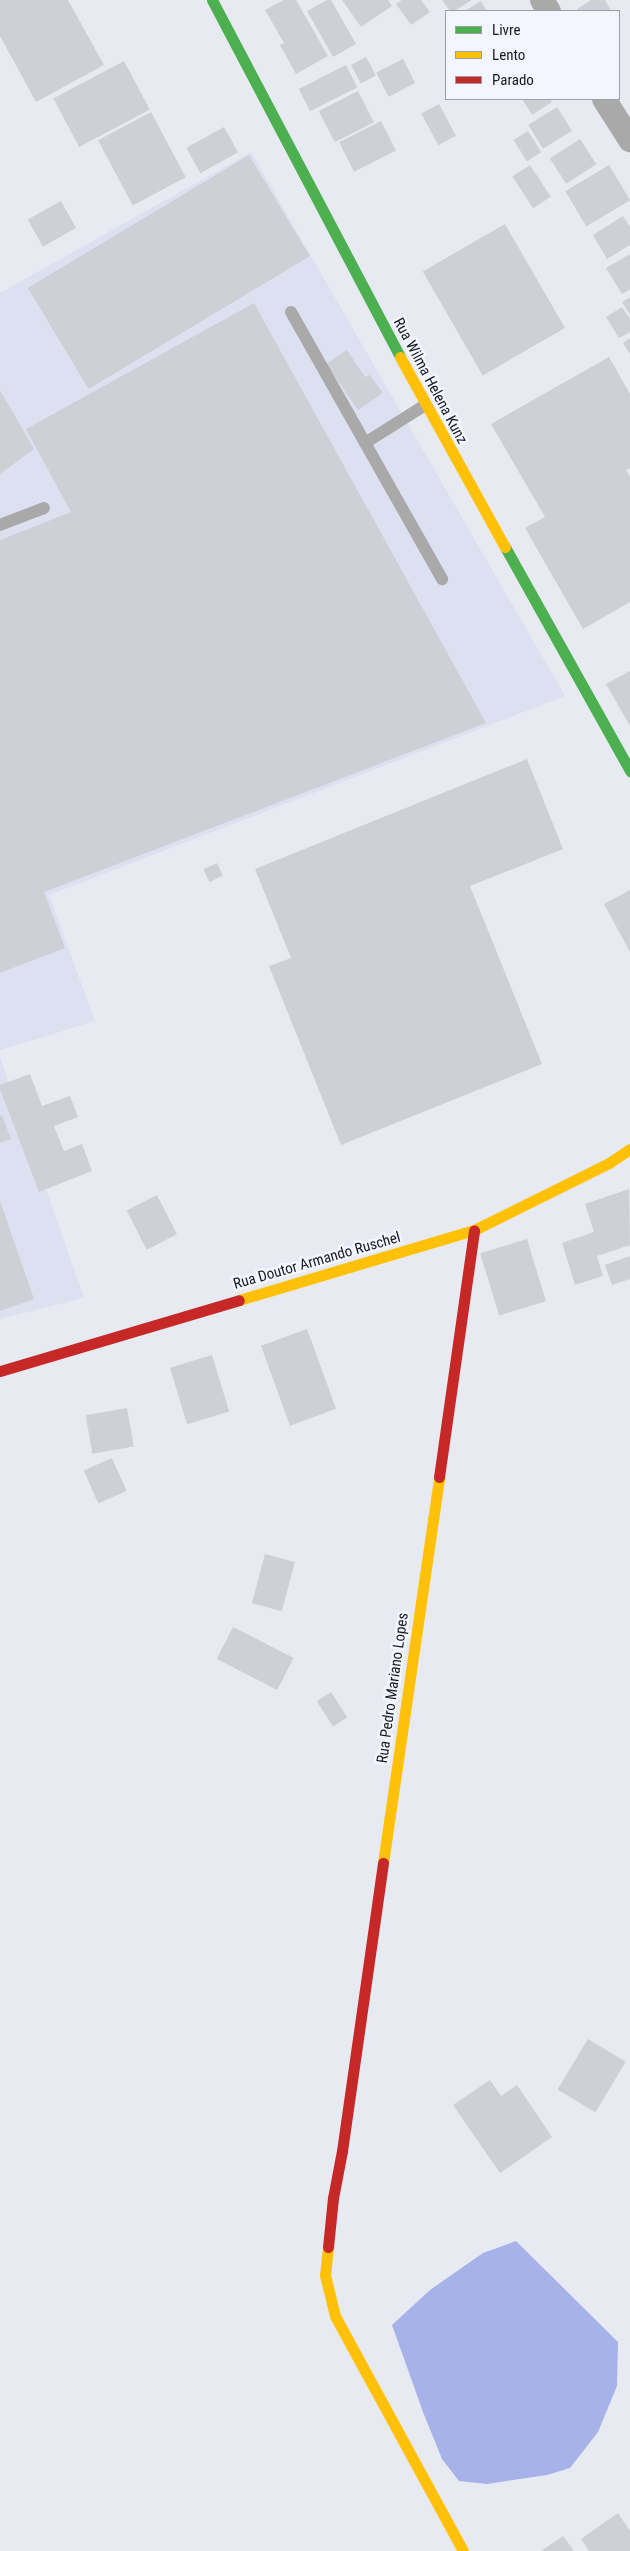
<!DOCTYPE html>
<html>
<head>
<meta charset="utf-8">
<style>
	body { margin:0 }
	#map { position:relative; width:630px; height:2551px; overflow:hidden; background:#e8eaf2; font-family:"Roboto Condensed",sans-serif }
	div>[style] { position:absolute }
	.built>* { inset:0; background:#dde0f0 }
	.water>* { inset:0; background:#a6b2e8 }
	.building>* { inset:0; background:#cfd0d6; transform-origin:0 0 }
	.lane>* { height:12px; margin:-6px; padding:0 6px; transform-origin:6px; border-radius:6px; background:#a9a9a9 }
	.street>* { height:24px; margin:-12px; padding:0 12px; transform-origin:12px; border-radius:12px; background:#a9a9a9 }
	.fast>* { height:11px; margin:-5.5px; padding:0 5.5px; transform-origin:5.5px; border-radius:5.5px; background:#4caf50 }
	.slow>* { height:11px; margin:-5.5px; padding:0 5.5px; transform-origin:5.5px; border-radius:5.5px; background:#ffc107 }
	.jam>* { height:11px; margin:-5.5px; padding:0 5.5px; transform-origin:5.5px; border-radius:5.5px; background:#c62828 }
	span { translate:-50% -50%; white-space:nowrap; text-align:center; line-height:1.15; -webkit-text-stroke:5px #f3f6fe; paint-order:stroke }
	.street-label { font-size:15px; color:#18191e }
	.legend { position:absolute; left:445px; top:10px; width:175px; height:90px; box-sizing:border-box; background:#f3f6fe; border:1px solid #9b9ea4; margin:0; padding:6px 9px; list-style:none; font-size:15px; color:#18191e }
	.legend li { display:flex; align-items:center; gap:10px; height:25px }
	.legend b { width:25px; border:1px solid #9b9ea4 }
</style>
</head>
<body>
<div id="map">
	<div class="built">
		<div style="clip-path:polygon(251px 152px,565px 696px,49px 895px,95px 1021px,0 1050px,0 293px)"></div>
		<div style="clip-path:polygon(0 1057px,84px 1298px,0 1319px)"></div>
	</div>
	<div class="water">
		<div style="clip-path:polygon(516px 2241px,618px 2342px,617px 2386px,598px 2432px,570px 2468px,547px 2475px,487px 2484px,459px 2481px,442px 2459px,423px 2412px,392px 2325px,430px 2290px,483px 2253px)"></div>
	</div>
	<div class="building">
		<div style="clip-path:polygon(0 0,68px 0,104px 65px,36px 102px,0 36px)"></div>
		<div style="clip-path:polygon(284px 0,296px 0,328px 56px,296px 74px,280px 45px,284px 43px,265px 10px)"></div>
		<div style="clip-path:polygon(327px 0,331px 0,356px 44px,333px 57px,307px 11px)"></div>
		<div style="clip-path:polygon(342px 0,388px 0,392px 6px,361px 27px)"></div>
		<div style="clip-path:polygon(402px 0,421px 0,430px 12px,411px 25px,396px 4px)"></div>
		<div style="clip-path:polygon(442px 0,472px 0,454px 11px,450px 11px)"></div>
		<div style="clip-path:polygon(591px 0,605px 0,611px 11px,579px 11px,577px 9px)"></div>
		<div style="clip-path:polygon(481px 1px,487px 11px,465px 11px)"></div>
		<div style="left:366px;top:57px;width:21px;height:17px;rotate:62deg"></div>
		<div style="left:403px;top:59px;width:27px;height:30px;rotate:63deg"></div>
		<div style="left:124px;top:61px;width:55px;height:80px;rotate:62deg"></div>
		<div style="left:346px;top:65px;width:25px;height:53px;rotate:63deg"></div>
		<div style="left:358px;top:91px;width:35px;height:44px;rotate:63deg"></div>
		<div style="clip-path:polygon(522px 99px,550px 99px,552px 102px,532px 115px)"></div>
		<div style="left:439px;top:104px;width:36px;height:20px;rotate:62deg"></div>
		<div style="left:557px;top:107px;width:28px;height:34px;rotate:58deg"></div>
		<div style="left:151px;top:112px;width:74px;height:60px;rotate:62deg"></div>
		<div style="left:381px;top:121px;width:33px;height:47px;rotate:63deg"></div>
		<div style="left:224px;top:127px;width:29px;height:43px;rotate:61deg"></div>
		<div style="left:528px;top:131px;width:25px;height:17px;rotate:58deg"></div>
		<div style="left:580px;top:139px;width:30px;height:36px;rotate:57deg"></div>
		<div style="left:249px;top:155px;width:118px;height:258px;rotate:59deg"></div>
		<div style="left:530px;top:165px;width:38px;height:21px;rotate:57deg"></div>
		<div style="left:609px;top:165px;width:41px;height:51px;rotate:59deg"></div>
		<div style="left:61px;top:201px;width:31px;height:38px;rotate:61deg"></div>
		<div style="clip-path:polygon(623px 216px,630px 227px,630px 245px,607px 259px,593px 235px)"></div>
		<div style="left:505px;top:224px;width:120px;height:95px;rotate:60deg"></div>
		<div style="clip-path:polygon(630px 254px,630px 289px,622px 294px,606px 268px)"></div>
		<div style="clip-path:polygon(630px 297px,630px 315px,622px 302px)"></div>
		<div style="clip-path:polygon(254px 303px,486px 723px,44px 892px,65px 948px,0 973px,0 540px,71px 512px,26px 429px)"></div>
		<div style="clip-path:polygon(622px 307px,630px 319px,630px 332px,619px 338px,606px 317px)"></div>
		<div style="clip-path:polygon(630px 338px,630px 354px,623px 343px)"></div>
		<div style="clip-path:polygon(347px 350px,365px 377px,370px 375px,383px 393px,358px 410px,326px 364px)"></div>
		<div style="clip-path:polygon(609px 357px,630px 394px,630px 468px,626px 470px,630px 476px,630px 602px,583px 629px,525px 528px,545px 517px,491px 424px)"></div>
		<div style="clip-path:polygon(0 390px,34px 449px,0 474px)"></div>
		<div style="clip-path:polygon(630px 671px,630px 726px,606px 684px)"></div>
		<div style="clip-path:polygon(527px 759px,563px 849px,470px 886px,542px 1064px,341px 1145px,269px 966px,291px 958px,255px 869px)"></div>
		<div style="left:217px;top:863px;width:14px;height:15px;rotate:65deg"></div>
		<div style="clip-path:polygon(630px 890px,630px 952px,604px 904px)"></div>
		<div style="clip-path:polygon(30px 1074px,42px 1106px,70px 1096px,78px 1117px,54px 1126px,64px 1151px,82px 1144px,92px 1171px,39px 1192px,0 1089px,0 1085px)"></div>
		<div style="clip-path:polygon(2px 1115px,11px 1139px,0 1143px,0 1116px)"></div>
		<div style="clip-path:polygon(629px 1189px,630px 1245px,597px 1256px,603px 1276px,575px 1285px,562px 1243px,594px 1232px,585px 1204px)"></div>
		<div style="left:157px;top:1195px;width:44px;height:34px;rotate:63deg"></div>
		<div style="clip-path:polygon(0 1201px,34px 1299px,0 1311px)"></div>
		<div style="left:527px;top:1239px;width:65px;height:49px;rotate:73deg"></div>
		<div style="clip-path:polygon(630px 1256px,630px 1279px,612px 1285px,605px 1265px)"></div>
		<div style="left:307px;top:1329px;width:85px;height:49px;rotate:70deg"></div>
		<div style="left:212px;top:1355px;width:59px;height:44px;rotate:73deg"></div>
		<div style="left:127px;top:1408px;width:39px;height:42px;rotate:80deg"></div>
		<div style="left:112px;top:1458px;width:36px;height:31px;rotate:66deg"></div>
		<div style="left:265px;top:1554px;width:31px;height:51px;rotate:15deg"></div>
		<div style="left:233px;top:1627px;width:68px;height:36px;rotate:27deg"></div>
		<div style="left:331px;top:1692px;width:30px;height:17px;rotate:57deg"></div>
		<div style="left:588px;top:2039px;width:44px;height:59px;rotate:31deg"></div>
		<div style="clip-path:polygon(490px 2080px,501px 2096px,517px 2085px,552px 2137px,500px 2173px,453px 2105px)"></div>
		<div style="clip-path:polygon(618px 2513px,630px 2531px,630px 2551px,589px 2551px,581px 2539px)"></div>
		<div style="clip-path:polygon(563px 2536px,574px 2551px,541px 2551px)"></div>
	</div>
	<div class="lane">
		<div style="left:291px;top:312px;width:307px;rotate:60.5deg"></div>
		<div style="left:365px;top:443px;width:71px;rotate:-32.3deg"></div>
		<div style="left:0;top:525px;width:47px;rotate:-21.1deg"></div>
	</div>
	<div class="street">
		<div style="left:542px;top:0;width:13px;rotate:58deg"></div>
		<div style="left:604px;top:99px;width:49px;rotate:57.6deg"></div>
	</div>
	<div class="fast">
		<div style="left:212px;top:0;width:403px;rotate:62.2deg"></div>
		<div style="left:505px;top:547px;width:257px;rotate:60.8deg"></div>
	</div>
	<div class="slow">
		<div style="left:400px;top:357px;width:217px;rotate:61.1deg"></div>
		<div style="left:239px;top:1300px;width:245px;rotate:-16.6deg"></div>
		<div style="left:474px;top:1230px;width:151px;rotate:-26.4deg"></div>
		<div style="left:609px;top:1163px;width:25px;rotate:-34deg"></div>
		<div style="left:383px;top:1863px;width:390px;rotate:-81.7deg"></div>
		<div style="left:328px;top:2247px;width:28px;rotate:96deg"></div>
		<div style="left:325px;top:2275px;width:42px;rotate:76.3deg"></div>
		<div style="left:335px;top:2316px;width:268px;rotate:61.4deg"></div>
	</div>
	<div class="jam">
		<div style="left:0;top:1371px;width:249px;rotate:-16.5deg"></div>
		<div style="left:439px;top:1477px;width:249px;rotate:-81.9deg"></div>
		<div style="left:328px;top:2247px;width:49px;rotate:-84.2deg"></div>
		<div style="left:333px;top:2198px;width:48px;rotate:-79.2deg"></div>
		<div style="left:342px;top:2151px;width:291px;rotate:-81.9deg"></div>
	</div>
	<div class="street-label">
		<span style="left:430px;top:381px;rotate:62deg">Rua Wilma Helena Kunz</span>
		<span style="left:317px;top:1261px;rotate:-16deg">Rua Doutor Armando Ruschel</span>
		<span style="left:393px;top:1688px;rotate:-82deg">Rua Pedro Mariano Lopes</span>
	</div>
	<ul class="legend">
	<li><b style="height:6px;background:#4caf50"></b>Livre</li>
	<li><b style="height:6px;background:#ffc107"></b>Lento</li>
	<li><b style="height:6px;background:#c62828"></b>Parado</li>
	</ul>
</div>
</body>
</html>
